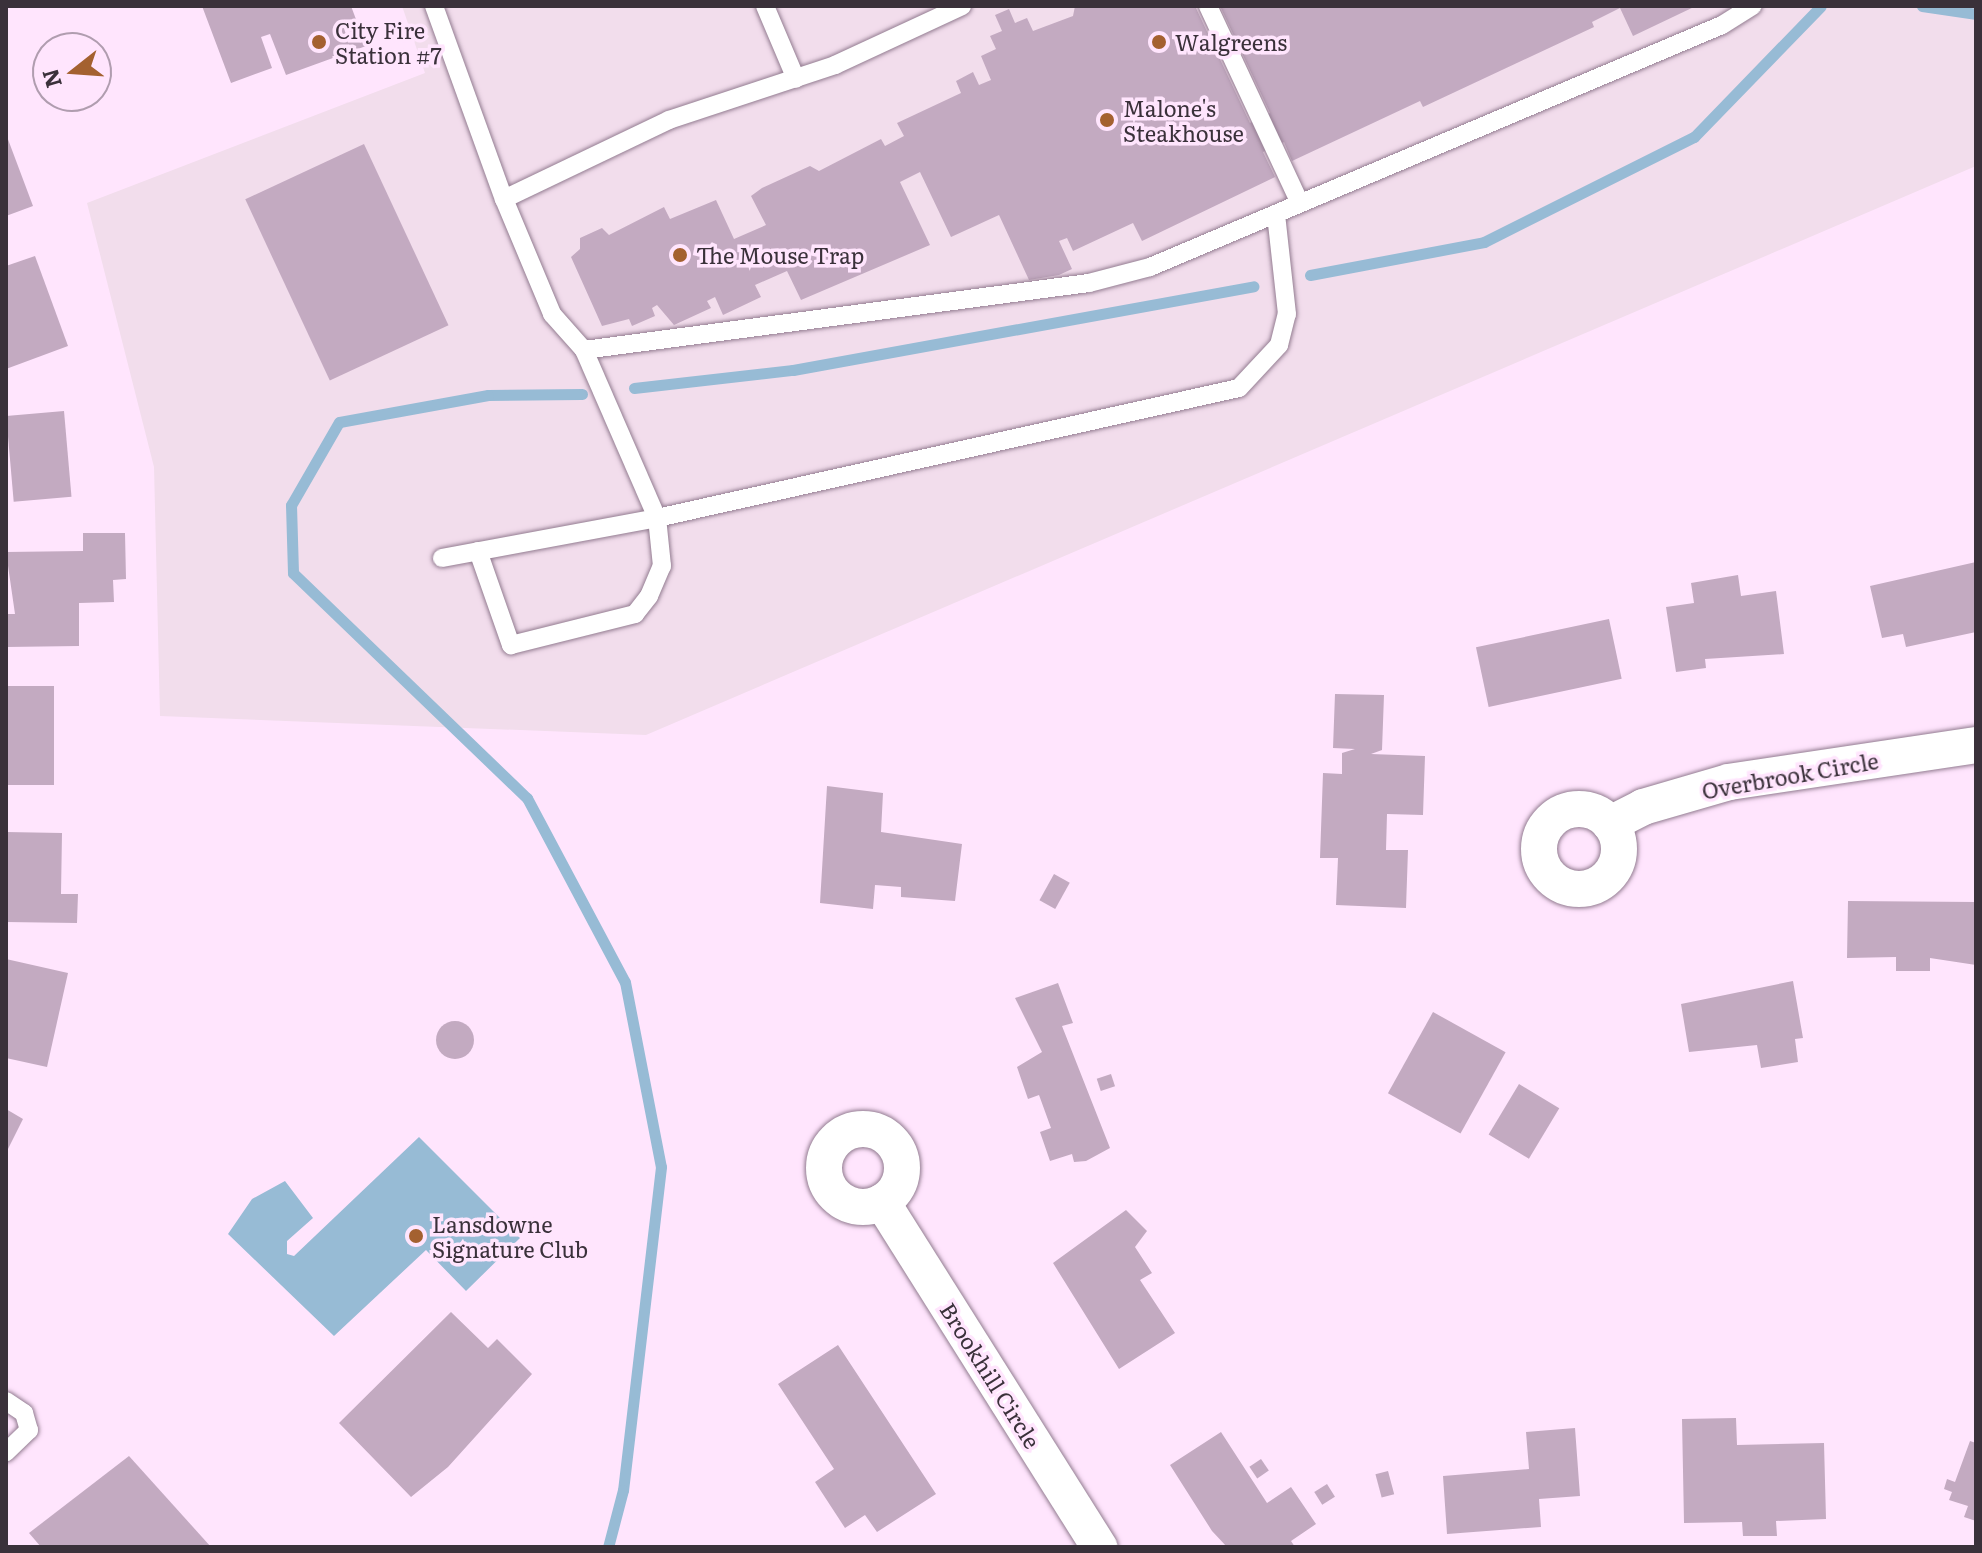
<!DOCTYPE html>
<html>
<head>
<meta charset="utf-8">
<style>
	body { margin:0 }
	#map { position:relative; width:1982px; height:1553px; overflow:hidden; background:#ffe5fd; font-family:Literata,serif }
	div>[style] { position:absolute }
	.commercial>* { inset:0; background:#f2ddec }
	.water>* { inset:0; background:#97bbd5 }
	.stream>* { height:11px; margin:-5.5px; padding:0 5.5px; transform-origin:5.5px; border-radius:5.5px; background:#97bbd5 }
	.building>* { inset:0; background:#c3aac1; transform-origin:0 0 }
	.round { border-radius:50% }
	.roads { filter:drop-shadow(0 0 2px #937c91) drop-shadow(0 0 2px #937c91) }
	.service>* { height:18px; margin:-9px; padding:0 9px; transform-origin:9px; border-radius:9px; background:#fff }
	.minor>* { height:36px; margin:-18px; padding:0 18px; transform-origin:18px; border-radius:18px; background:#fff }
	.minor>.ring { margin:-18px; padding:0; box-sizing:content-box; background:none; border:36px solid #fff; border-radius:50% }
	.dots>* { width:22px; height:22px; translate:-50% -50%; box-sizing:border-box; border:4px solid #ffe5fd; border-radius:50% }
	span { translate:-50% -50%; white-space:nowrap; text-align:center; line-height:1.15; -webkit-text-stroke:7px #ffe5fd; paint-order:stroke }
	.poi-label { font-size:22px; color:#3a313a }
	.left { translate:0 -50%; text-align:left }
	.street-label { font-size:22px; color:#3a313a }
	.frame { position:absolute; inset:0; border:8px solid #3a313a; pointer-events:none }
	.north { position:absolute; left:32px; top:32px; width:80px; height:80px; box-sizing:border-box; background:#ffe5fd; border:2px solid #b09daf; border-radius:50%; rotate:253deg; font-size:22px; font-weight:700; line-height:32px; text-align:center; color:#3a313a }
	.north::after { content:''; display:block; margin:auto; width:28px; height:36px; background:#a46130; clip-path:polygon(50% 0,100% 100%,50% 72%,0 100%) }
</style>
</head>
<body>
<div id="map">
	<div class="commercial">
		<div style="clip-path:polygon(402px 6px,1976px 6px,1976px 166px,646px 735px,160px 716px,154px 467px,87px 203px,425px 73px)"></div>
	</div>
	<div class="water">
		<div style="clip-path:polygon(419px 1137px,520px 1238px,466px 1291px,426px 1250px,334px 1336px,228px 1234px,252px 1199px,285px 1181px,313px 1218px,287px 1241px,287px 1254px,294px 1256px)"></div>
	</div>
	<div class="stream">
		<div style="left:1922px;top:6px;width:55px;rotate:8.4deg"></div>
		<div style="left:1310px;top:275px;width:177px;rotate:-10.7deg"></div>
		<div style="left:1484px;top:242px;width:235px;rotate:-26.6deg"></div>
		<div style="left:1694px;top:137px;width:182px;rotate:-45.9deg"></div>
		<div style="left:634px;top:388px;width:160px;rotate:-6.5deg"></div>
		<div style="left:793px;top:370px;width:468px;rotate:-10.3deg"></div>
		<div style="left:582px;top:394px;width:94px;rotate:179.4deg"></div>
		<div style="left:488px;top:395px;width:151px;rotate:169.7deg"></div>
		<div style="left:339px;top:422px;width:96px;rotate:120deg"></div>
		<div style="left:291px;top:505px;width:68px;rotate:88.3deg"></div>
		<div style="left:293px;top:573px;width:325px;rotate:43.9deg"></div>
		<div style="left:527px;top:798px;width:208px;rotate:62deg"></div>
		<div style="left:625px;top:982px;width:188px;rotate:79deg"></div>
		<div style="left:661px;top:1167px;width:325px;rotate:96.7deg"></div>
		<div style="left:623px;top:1490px;width:59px;rotate:104.7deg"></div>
	</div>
	<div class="building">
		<div style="clip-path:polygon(202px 6px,351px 6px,366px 46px,286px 75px,270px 34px,261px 37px,272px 68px,231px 83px)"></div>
		<div style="clip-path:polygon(1075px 6px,1195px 6px,1250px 123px,1270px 113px,1220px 6px,1696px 6px,1633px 36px,1620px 8px,1592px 22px,1594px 27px,1423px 107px,1420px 101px,1292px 161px,1284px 142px,1263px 152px,1275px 177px,1142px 241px,1133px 223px,1073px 251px,1067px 238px,1059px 241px,1072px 269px,1059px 275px,1029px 280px,999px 215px,951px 237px,920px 172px,900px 182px,930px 245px,801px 300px,787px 271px,755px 285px,761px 297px,723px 315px,715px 297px,707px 301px,711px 308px,674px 325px,657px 305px,652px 308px,655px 316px,632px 326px,629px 319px,602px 326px,571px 257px,580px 249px,580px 238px,602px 228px,609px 235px,664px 207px,670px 219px,716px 200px,734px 239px,766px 225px,751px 196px,762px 188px,810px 166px,819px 171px,881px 139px,885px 146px,904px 136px,897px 123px,961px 93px,956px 81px,973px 72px,979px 85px,991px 80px,981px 56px,996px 49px,990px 36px,1002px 31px,995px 15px,1009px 9px,1015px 23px,1027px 18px,1033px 31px,1073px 16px)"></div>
		<div style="clip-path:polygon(6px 134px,33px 206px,6px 216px)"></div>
		<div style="left:364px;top:144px;width:200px;height:131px;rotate:65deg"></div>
		<div style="clip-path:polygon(35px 256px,68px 346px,6px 369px,6px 266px)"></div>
		<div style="left:64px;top:411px;width:86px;height:58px;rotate:85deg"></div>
		<div style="clip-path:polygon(83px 533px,125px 533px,126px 579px,113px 580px,114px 602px,79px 603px,79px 646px,6px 647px,6px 614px,15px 614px,6px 552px,83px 551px)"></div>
		<div style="clip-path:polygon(1976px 562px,1976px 632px,1906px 647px,1903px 634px,1882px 638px,1870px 586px)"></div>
		<div style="clip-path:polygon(1738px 575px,1741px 596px,1776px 591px,1784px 654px,1705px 659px,1706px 668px,1676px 672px,1666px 607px,1694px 603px,1691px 583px)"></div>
		<div style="left:1609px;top:619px;width:61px;height:136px;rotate:78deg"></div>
		<div style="left:6px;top:686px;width:48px;height:99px"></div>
		<div style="clip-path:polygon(1335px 694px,1384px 695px,1382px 750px,1371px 754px,1425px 756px,1423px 815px,1387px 814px,1386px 850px,1408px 850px,1406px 908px,1336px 905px,1338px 858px,1320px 858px,1323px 773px,1342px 774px,1342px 753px,1355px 749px,1333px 748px)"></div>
		<div style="clip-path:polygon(827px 786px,883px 793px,881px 832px,962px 844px,955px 901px,901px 897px,901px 887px,875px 885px,873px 909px,820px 903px)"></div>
		<div style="clip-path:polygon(6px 832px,62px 833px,61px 894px,78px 894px,77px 923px,6px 922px)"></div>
		<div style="left:1054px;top:874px;width:18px;height:30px;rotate:29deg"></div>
		<div style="clip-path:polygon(1848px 901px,1976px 902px,1976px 965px,1930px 958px,1930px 971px,1896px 971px,1896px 957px,1847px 958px)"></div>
		<div style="clip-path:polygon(6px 959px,68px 973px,47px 1067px,6px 1058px)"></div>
		<div style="clip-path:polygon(1793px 981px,1803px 1038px,1795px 1039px,1798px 1062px,1761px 1068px,1757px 1045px,1689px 1052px,1681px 1004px)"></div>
		<div style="clip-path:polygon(1058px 983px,1073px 1023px,1062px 1026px,1110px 1148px,1086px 1161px,1074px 1162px,1072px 1154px,1050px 1161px,1040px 1132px,1051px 1128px,1039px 1095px,1028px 1099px,1017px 1067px,1042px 1052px,1015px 998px)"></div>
		<div style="left:1433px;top:1012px;width:83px;height:93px;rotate:29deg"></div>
		<div class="round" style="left:436px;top:1021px;width:38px;height:38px"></div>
		<div style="left:1111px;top:1074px;width:13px;height:15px;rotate:72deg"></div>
		<div style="left:1519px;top:1084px;width:47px;height:59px;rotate:31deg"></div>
		<div style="clip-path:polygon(6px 1109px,23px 1119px,6px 1153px)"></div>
		<div style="clip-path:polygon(1126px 1210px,1147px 1231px,1135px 1247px,1152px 1273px,1140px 1280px,1175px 1333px,1119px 1369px,1053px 1263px)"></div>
		<div style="clip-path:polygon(451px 1312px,488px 1348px,497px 1339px,532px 1374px,448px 1467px,411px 1497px,339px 1423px)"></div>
		<div style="clip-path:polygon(838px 1345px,936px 1494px,877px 1532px,865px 1515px,845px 1528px,815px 1482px,834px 1469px,778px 1384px)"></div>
		<div style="clip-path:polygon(1736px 1418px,1737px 1445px,1824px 1443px,1826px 1519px,1776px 1521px,1777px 1536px,1743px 1536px,1742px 1522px,1684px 1523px,1682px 1419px)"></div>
		<div style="clip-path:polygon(1575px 1428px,1580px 1496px,1539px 1499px,1541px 1527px,1447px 1534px,1443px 1476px,1529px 1469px,1526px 1432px)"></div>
		<div style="clip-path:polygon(1221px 1432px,1267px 1503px,1291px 1487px,1316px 1524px,1291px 1541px,1295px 1547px,1227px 1547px,1212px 1531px,1170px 1465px)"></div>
		<div style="clip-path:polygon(1970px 1441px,1976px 1443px,1976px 1521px,1964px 1517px,1968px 1506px,1949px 1500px,1952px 1492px,1944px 1489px,1947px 1479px,1955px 1482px)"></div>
		<div style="clip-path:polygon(129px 1456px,211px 1547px,41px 1547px,29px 1533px)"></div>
		<div style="left:1261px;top:1459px;width:14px;height:14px;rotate:56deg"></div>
		<div style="left:1388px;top:1471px;width:24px;height:13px;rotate:75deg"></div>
		<div style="left:1327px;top:1484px;width:15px;height:15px;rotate:58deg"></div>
	</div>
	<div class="roads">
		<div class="service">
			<div style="left:434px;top:6px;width:205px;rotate:70.1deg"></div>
			<div style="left:504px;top:199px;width:183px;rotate:-25.6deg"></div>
			<div style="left:669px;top:120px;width:175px;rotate:-18.3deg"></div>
			<div style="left:835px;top:65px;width:140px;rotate:-24.9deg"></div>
			<div style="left:765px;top:6px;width:79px;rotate:67deg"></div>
			<div style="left:1208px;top:6px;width:217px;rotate:65deg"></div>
			<div style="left:504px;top:199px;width:125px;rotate:67.3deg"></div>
			<div style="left:552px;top:314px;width:48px;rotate:48.4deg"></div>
			<div style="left:584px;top:350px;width:509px;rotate:-7.56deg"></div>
			<div style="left:1089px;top:283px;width:63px;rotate:-14.7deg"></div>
			<div style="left:1150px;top:267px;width:621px;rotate:-22.93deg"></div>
			<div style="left:1722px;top:25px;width:36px;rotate:-32deg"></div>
			<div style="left:478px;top:551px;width:100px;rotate:70.7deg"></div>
			<div style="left:511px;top:645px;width:128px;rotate:-14deg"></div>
			<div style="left:635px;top:614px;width:23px;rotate:-52deg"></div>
			<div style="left:649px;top:596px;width:33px;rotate:-67deg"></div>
			<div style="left:662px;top:566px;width:48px;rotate:-95.9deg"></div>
			<div style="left:657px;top:518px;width:183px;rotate:-113.5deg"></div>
			<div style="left:442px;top:558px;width:219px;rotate:-10.5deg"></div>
			<div style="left:657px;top:518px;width:596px;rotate:-12.59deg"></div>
			<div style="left:1239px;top:388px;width:59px;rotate:-47.1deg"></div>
			<div style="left:1279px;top:345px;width:32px;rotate:-76deg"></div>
			<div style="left:1287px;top:314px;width:101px;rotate:-96.3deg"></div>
			<div style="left:6px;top:1401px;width:22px;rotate:34deg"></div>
			<div style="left:24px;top:1413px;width:18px;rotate:74deg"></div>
			<div style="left:29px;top:1430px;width:32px;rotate:136deg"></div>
		</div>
		<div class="minor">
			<div class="ring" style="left:1539px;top:809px;width:44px;height:44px"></div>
			<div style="left:1610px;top:824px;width:37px;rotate:-27deg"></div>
			<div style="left:1643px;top:807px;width:90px;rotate:-16.2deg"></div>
			<div style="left:1729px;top:782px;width:250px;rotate:-8.5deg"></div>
			<div class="ring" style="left:824px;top:1129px;width:42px;height:42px"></div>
			<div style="left:882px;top:1202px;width:408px;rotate:57.8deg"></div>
		</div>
	</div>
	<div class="dots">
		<div style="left:319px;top:42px;background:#a46130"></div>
		<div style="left:1159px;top:42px;background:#a46130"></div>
		<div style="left:1107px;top:120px;background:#a46130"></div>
		<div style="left:680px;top:255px;background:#a46130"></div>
		<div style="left:416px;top:1236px;background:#a46130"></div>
	</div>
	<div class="poi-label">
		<span class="left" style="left:335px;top:42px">City Fire<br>Station #7</span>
		<span class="left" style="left:1175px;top:42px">Walgreens</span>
		<span class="left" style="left:1123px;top:120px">Malone's<br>Steakhouse</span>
		<span class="left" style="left:696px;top:255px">The Mouse Trap</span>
		<span class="left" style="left:432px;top:1236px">Lansdowne<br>Signature Club</span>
	</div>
	<div class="street-label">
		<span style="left:1790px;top:775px;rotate:-10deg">Overbrook Circle</span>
		<span style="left:991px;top:1375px;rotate:58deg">Brookhill Circle</span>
	</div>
	<div class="frame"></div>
	<div class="north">N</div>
</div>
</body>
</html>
